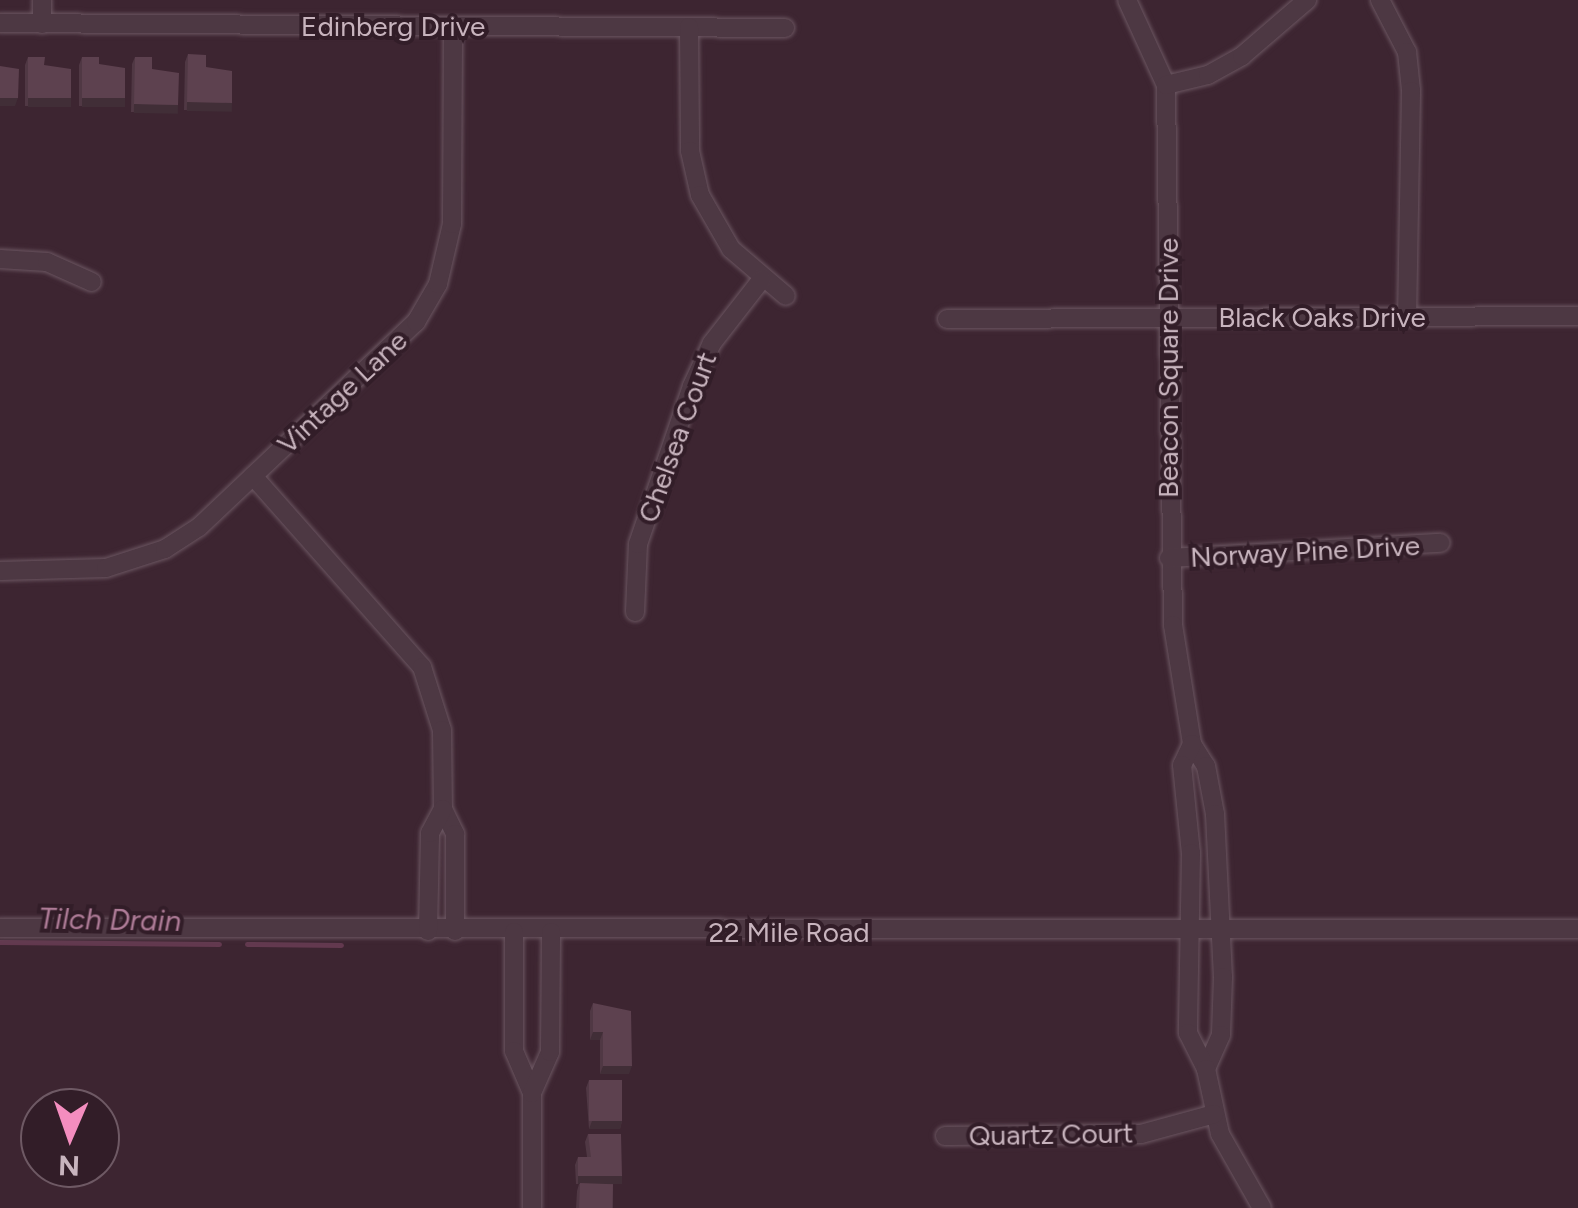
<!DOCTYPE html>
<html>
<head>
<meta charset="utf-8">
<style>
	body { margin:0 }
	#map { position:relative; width:1578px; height:1208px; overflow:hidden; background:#3d2531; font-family:Figtree,sans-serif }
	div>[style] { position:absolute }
	.stream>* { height:5px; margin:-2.5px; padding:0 2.5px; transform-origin:2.5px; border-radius:2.5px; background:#63394f }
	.roads { filter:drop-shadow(0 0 2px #6b5661) drop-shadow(0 0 2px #6b5661) }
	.minor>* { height:18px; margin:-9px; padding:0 9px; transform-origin:9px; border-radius:9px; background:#4d3843 }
	.wall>* { inset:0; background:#503844 }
	.shaded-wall>* { inset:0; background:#412e37; transform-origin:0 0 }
	.building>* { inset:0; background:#5d414f; transform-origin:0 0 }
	span { translate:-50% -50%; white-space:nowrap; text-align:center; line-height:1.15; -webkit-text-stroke:8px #321d28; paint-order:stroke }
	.street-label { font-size:28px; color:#c8b4be }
	.water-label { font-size:30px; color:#af7c98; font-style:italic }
	.north { position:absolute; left:20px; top:1088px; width:100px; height:100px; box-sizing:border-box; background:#321d28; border:2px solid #6e5964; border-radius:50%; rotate:182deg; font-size:28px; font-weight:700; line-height:40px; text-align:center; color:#c8b4be }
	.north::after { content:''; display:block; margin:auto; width:35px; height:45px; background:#f48dbf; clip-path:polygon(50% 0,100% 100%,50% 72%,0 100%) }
</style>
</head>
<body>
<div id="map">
	<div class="stream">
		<div style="left:0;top:942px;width:219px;rotate:0.5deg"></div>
		<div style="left:247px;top:944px;width:94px;rotate:0.6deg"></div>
	</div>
	<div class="roads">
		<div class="minor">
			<div style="left:42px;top:0;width:24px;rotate:90deg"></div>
			<div style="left:1127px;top:0;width:94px;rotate:65.4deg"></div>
			<div style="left:1166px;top:85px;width:540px;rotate:89.26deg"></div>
			<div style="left:1173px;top:625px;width:121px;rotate:80.9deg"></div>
			<div style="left:1192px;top:744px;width:26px;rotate:58deg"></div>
			<div style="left:1206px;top:766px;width:49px;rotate:79.4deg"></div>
			<div style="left:1215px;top:814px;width:163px;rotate:87.2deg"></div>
			<div style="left:1223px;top:977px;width:58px;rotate:92deg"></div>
			<div style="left:1221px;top:1035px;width:37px;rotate:114deg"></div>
			<div style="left:1380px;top:0;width:59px;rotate:62.6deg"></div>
			<div style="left:1407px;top:52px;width:39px;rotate:84deg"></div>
			<div style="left:1411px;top:91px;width:226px;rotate:91deg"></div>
			<div style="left:0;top:23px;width:785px;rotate:0.36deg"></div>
			<div style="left:689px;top:27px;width:124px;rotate:89.5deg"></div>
			<div style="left:690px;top:151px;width:45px;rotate:77.2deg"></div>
			<div style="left:700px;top:195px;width:62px;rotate:60.1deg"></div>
			<div style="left:731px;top:249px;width:72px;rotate:40.5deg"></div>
			<div style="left:1166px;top:85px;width:43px;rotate:-13.4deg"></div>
			<div style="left:1208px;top:75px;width:39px;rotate:-29deg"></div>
			<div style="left:1242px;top:56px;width:86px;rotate:-40.7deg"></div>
			<div style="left:0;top:259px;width:47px;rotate:3.7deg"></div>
			<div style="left:47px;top:262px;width:49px;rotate:24deg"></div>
			<div style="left:947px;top:319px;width:631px;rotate:-0.27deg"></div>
			<div style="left:253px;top:476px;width:255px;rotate:48.5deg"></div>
			<div style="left:422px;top:667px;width:66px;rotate:72.4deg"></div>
			<div style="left:442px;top:730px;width:79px;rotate:89.3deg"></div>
			<div style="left:443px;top:809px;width:28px;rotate:64deg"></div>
			<div style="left:455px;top:834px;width:97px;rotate:90deg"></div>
			<div style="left:1169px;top:558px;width:272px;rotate:-3.2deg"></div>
			<div style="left:0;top:571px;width:106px;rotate:-1.6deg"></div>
			<div style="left:106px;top:568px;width:62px;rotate:-17.9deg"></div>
			<div style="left:165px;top:549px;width:40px;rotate:-32.9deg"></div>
			<div style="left:199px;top:527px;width:299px;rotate:-43.4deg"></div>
			<div style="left:416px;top:322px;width:44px;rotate:-59.9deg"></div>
			<div style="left:438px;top:284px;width:62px;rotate:-76.9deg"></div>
			<div style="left:452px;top:224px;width:198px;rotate:-89.7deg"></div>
			<div style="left:635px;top:612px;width:68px;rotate:-87.5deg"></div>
			<div style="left:638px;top:544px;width:167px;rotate:-71.1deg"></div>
			<div style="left:692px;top:386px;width:47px;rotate:-65.1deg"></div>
			<div style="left:712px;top:343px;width:81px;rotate:-52deg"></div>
			<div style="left:1192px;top:744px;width:23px;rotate:115deg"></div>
			<div style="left:1182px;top:765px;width:88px;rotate:84.2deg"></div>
			<div style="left:1191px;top:853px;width:180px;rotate:91deg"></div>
			<div style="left:1188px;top:1033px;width:40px;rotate:63.4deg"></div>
			<div style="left:1206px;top:1069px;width:66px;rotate:77.8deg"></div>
			<div style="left:1220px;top:1134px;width:85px;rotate:60.4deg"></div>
			<div style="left:0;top:928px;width:1578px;rotate:0.04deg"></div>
			<div style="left:428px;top:931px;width:98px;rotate:-88.8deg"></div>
			<div style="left:430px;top:833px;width:27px;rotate:-62deg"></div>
			<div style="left:514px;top:932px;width:119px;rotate:90deg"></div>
			<div style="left:514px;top:1051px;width:46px;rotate:66.8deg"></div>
			<div style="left:945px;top:1136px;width:196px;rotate:-0.6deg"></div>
			<div style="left:1141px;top:1134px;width:76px;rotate:-15.3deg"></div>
			<div style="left:532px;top:1208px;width:115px;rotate:-90deg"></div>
			<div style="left:532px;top:1093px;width:45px;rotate:-66.3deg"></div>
			<div style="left:550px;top:1052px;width:120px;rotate:-89.5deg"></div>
		</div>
	</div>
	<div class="wall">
		<div style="clip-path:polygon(188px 54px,206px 67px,229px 111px,184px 110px,185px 62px)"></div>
		<div style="clip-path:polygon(28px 57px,44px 65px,71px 98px,68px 106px,25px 106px,25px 65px)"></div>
		<div style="clip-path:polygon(82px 57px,99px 64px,122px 106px,79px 106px,79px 65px)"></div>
		<div style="clip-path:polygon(135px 57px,152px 69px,178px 105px,175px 113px,131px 112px,132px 64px)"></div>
		<div style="clip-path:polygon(593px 1003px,629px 1074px,600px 1074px,600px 1040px,590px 1040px,590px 1011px)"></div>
		<div style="clip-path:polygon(589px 1080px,622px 1121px,620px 1129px,589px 1129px,586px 1088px)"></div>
		<div style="clip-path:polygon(588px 1134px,619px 1184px,613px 1184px,613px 1208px,576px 1208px,577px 1191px,579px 1184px,576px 1184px,575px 1165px,578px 1157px,587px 1157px,585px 1142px)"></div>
	</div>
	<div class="shaded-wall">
		<div style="clip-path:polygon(0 98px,18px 98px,15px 106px,0 106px)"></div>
		<div style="left:28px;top:98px;width:43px;height:9px"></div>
		<div style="left:82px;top:98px;width:43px;height:9px"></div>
		<div style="left:187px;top:102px;width:45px;height:9px;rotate:1deg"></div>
		<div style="left:134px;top:104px;width:44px;height:9px;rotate:1deg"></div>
		<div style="clip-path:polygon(593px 1032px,603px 1032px,600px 1040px,590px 1040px)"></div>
		<div style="clip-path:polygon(603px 1066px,632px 1066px,629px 1074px,600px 1074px)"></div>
		<div style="clip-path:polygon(592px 1121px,622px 1121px,620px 1129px,589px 1129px)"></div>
		<div style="left:578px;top:1176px;width:44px;height:8px"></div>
	</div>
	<div class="building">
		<div style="clip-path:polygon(188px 54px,206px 55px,206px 67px,232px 71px,232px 103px,187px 102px)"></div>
		<div style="clip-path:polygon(28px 57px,45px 57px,44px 65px,71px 69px,71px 98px,28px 98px)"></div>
		<div style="clip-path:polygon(82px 57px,99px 57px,99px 64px,125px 68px,125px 98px,82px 98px)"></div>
		<div style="clip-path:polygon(135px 57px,152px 57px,152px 69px,179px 73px,178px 105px,134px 104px)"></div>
		<div style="clip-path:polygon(0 66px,19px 69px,18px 98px,0 98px)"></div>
		<div style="clip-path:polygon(593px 1003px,631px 1011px,632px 1066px,603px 1066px,603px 1032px,593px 1032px)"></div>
		<div style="left:589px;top:1080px;width:33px;height:41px"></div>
		<div style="clip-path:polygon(588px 1134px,621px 1134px,622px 1176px,578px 1176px,578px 1157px,591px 1157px)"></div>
		<div style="left:580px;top:1183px;width:33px;height:25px;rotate:2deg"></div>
	</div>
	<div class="street-label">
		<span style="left:393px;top:26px">Edinberg Drive</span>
		<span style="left:1322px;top:317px">Black Oaks Drive</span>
		<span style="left:1168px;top:368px;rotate:-90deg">Beacon Square Drive</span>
		<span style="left:342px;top:392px;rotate:-43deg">Vintage Lane</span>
		<span style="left:677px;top:437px;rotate:-70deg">Chelsea Court</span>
		<span style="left:1305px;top:551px;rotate:-3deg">Norway Pine Drive</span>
		<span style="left:789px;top:932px">22 Mile Road</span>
		<span style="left:1051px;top:1134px;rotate:-1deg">Quartz Court</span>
	</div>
	<div class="water-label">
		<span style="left:110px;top:920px;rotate:1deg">Tilch Drain</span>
	</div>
	<div class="north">N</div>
</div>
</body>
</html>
